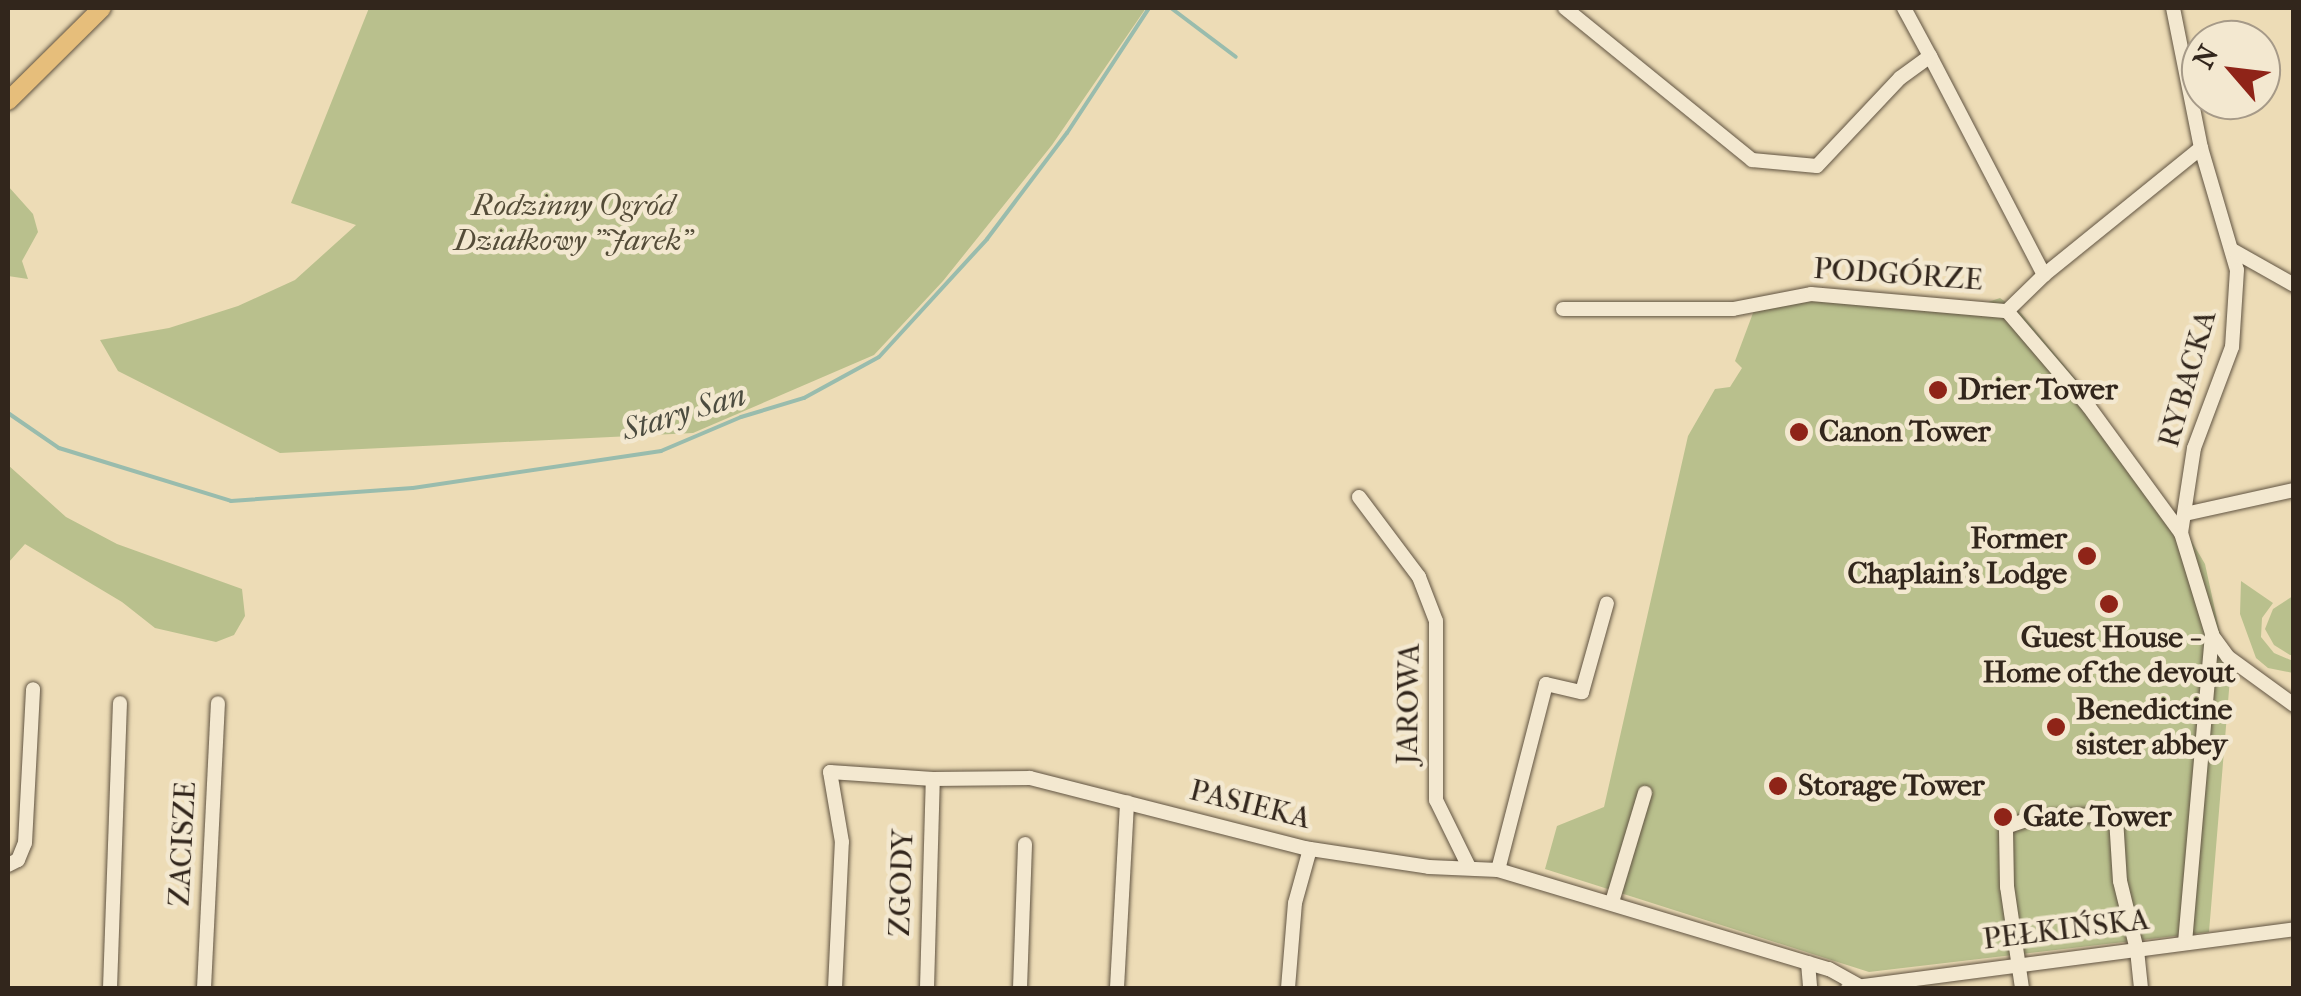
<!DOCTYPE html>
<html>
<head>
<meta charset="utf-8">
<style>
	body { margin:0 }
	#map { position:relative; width:2301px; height:996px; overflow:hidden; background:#eddcb6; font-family:"IM FELL French Canon",serif }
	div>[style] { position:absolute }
	.green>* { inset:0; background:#b9c08d }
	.stream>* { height:4px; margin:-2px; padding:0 2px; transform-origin:2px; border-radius:2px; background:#99bcad }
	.roads { filter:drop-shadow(0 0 2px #615442) drop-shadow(0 0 2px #615442) }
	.minor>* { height:14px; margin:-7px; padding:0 7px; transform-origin:7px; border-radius:7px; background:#f3e8d0 }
	.major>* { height:18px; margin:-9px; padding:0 9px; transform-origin:9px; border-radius:9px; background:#e6be7b }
	.dots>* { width:28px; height:28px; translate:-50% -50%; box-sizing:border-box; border:5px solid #f3e8d0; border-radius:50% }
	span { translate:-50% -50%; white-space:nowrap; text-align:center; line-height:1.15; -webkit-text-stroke:9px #f3e8d0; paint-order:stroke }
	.park-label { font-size:30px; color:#544c38; font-style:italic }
	.street-label { font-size:30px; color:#32261c }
	.poi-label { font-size:30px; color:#32261c; font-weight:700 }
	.left { translate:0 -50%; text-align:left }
	.right { translate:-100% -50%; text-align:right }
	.water-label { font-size:32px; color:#4c4c40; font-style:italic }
	.frame { position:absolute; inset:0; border:10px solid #32261c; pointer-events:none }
	.north { position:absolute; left:2181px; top:20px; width:100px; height:100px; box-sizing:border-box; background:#f3e8d0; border:2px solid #a69a88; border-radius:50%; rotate:298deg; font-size:28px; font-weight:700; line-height:40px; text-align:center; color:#32261c }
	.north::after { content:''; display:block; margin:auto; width:35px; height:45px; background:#8f2418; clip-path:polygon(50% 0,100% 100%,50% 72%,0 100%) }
</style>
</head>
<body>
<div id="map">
	<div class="green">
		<div style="clip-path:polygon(369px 8px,1146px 8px,1052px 145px,943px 281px,874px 355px,693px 433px,280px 453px,118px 371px,100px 340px,169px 328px,238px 306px,295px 280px,356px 225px,291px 203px)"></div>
		<div style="clip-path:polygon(8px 186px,33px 214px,38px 232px,22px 261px,28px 279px,8px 276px)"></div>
		<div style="clip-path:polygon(1759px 297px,1988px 302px,2000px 298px,2021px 313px,2083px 388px,2175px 513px,2205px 564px,2220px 633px,2232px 654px,2209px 932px,1869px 972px,1545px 869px,1557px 826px,1604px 807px,1688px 436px,1715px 389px,1730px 387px,1742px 368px,1735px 361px)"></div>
		<div style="clip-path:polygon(8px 465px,66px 517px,117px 544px,242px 589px,245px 616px,234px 635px,216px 642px,155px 628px,122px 602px,25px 544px,8px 563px)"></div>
		<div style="clip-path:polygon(2241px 581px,2273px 603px,2262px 618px,2261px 637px,2274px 653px,2293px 661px,2293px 673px,2268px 668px,2256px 658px,2240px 614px)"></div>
		<div style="clip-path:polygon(2293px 596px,2293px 655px,2290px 655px,2274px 645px,2265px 629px,2273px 609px)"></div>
	</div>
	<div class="stream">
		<div style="left:1171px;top:8px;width:81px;rotate:37deg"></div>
		<div style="left:8px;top:413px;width:62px;rotate:34.5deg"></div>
		<div style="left:59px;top:448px;width:180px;rotate:17.1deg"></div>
		<div style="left:231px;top:501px;width:182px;rotate:-4.1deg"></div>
		<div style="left:413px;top:488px;width:251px;rotate:-8.5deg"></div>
		<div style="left:661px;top:451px;width:87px;rotate:-23deg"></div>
		<div style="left:741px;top:417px;width:66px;rotate:-16.8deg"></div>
		<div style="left:804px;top:398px;width:85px;rotate:-28.7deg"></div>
		<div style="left:879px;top:357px;width:160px;rotate:-47.5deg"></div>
		<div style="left:987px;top:239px;width:133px;rotate:-53deg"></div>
		<div style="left:1067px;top:133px;width:149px;rotate:-56.7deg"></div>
	</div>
	<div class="roads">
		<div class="minor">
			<div style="left:1565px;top:8px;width:241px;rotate:39.1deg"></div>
			<div style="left:1752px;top:160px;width:65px;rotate:5.3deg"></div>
			<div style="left:1817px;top:166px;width:121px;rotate:-46.7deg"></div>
			<div style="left:1900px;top:78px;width:37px;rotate:-36deg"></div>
			<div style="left:1930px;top:56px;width:247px;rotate:62.5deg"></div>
			<div style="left:1904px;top:8px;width:55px;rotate:61.6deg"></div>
			<div style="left:2173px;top:8px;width:143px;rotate:78.7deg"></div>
			<div style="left:2201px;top:148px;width:127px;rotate:73.6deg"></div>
			<div style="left:2237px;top:270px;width:77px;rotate:93.7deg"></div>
			<div style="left:2232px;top:347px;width:108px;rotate:110.6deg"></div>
			<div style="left:2194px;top:448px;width:86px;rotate:98.7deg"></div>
			<div style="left:2234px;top:251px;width:69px;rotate:29.5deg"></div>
			<div style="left:1563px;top:309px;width:170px"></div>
			<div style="left:1733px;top:309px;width:79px;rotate:-10.9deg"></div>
			<div style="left:1811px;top:294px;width:197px;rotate:5deg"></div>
			<div style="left:2007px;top:311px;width:126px;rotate:49.5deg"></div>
			<div style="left:2089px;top:407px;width:156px;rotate:53.9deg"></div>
			<div style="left:2181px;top:533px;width:106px;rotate:72.9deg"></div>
			<div style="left:2212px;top:634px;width:310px;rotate:95deg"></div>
			<div style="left:2007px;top:311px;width:52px;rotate:-44.2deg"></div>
			<div style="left:2044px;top:275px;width:202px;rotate:-39deg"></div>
			<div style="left:1359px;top:497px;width:100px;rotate:53.1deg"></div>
			<div style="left:1419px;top:577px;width:47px;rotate:68.9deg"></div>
			<div style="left:1436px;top:621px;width:179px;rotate:90deg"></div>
			<div style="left:1436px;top:800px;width:75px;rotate:63.8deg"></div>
			<div style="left:2185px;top:514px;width:112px;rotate:-12.4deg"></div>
			<div style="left:2212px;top:635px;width:27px;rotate:54deg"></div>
			<div style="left:2228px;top:657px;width:82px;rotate:36deg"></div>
			<div style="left:8px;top:865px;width:11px;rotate:-27deg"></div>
			<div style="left:18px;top:860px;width:18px;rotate:-68deg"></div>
			<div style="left:25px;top:843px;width:154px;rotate:-87deg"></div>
			<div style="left:1498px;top:870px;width:192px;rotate:-75.5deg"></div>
			<div style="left:1546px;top:684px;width:37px;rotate:13deg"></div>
			<div style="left:1582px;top:692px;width:92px;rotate:-74.3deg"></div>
			<div style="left:1612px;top:902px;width:114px;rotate:-73.2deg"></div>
			<div style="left:1808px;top:963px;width:25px;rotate:85deg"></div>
			<div style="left:110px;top:988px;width:285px;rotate:-88deg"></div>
			<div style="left:204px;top:988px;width:285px;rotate:-87.2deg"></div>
			<div style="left:835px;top:988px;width:146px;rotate:-87.3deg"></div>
			<div style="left:842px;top:842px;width:71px;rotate:-99.7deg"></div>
			<div style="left:830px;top:772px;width:103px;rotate:3.9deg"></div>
			<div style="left:933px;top:779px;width:97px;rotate:-0.6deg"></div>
			<div style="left:1030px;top:778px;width:283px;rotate:14.3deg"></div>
			<div style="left:1304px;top:848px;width:126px;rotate:8.6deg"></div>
			<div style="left:1429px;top:867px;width:69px;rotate:2.5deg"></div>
			<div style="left:1498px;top:870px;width:345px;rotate:16.7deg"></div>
			<div style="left:1829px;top:969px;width:33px;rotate:29deg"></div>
			<div style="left:927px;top:988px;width:209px;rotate:-88.4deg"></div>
			<div style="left:1020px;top:988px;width:144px;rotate:-88deg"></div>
			<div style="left:1117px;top:988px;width:186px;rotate:-86.9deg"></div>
			<div style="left:1288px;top:988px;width:85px;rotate:-85.3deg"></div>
			<div style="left:1295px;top:903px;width:56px;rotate:-74.5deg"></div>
			<div style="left:1848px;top:988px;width:450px;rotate:-7.5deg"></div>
			<div style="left:2022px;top:988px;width:102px;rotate:-98.4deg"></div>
			<div style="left:2007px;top:887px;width:60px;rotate:-91deg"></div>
			<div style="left:2006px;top:827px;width:28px;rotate:-19deg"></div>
			<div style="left:2032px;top:818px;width:64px;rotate:-2.7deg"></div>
			<div style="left:2096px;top:815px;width:20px;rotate:9deg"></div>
			<div style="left:2116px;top:818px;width:63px;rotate:86.4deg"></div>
			<div style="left:2120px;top:881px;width:71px;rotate:76.2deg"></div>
			<div style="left:2137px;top:950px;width:38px;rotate:84deg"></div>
		</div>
		<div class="major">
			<div style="left:8px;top:101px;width:132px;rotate:-44.7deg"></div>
		</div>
	</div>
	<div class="dots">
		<div style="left:1938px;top:390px;background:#8f2418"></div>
		<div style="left:1799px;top:432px;background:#8f2418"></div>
		<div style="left:2087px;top:556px;background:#8f2418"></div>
		<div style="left:2109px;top:604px;background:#8f2418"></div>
		<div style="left:2056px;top:727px;background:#8f2418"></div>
		<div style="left:1778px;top:786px;background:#8f2418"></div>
		<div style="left:2003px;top:817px;background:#8f2418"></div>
	</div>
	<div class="park-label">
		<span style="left:573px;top:223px">Rodzinny Ogród<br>Działkowy "Jarek"</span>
	</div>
	<div class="street-label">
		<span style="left:1898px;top:275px;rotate:4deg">PODGÓRZE</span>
		<span style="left:2188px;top:379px;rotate:-74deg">RYBACKA</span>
		<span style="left:1409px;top:704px;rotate:-89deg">JAROWA</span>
		<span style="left:1250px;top:805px;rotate:14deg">PASIEKA</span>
		<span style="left:183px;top:844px;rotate:-87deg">ZACISZE</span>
		<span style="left:902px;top:883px;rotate:-88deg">ZGODY</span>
		<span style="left:2066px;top:930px;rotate:-7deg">PEŁKIŃSKA</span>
	</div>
	<div class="poi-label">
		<span class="left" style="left:1958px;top:390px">Drier Tower</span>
		<span class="left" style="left:1819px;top:432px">Canon Tower</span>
		<span class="right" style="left:2067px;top:556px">Former<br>Chaplain's Lodge</span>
		<span style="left:2109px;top:655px">Guest House -<br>Home of the devout</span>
		<span class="left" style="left:2076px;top:727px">Benedictine<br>sister abbey</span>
		<span class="left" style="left:1798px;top:786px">Storage Tower</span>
		<span class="left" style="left:2023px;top:817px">Gate Tower</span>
	</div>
	<div class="water-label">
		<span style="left:684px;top:413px;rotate:-17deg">Stary San</span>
	</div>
	<div class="frame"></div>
	<div class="north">N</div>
</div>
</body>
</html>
